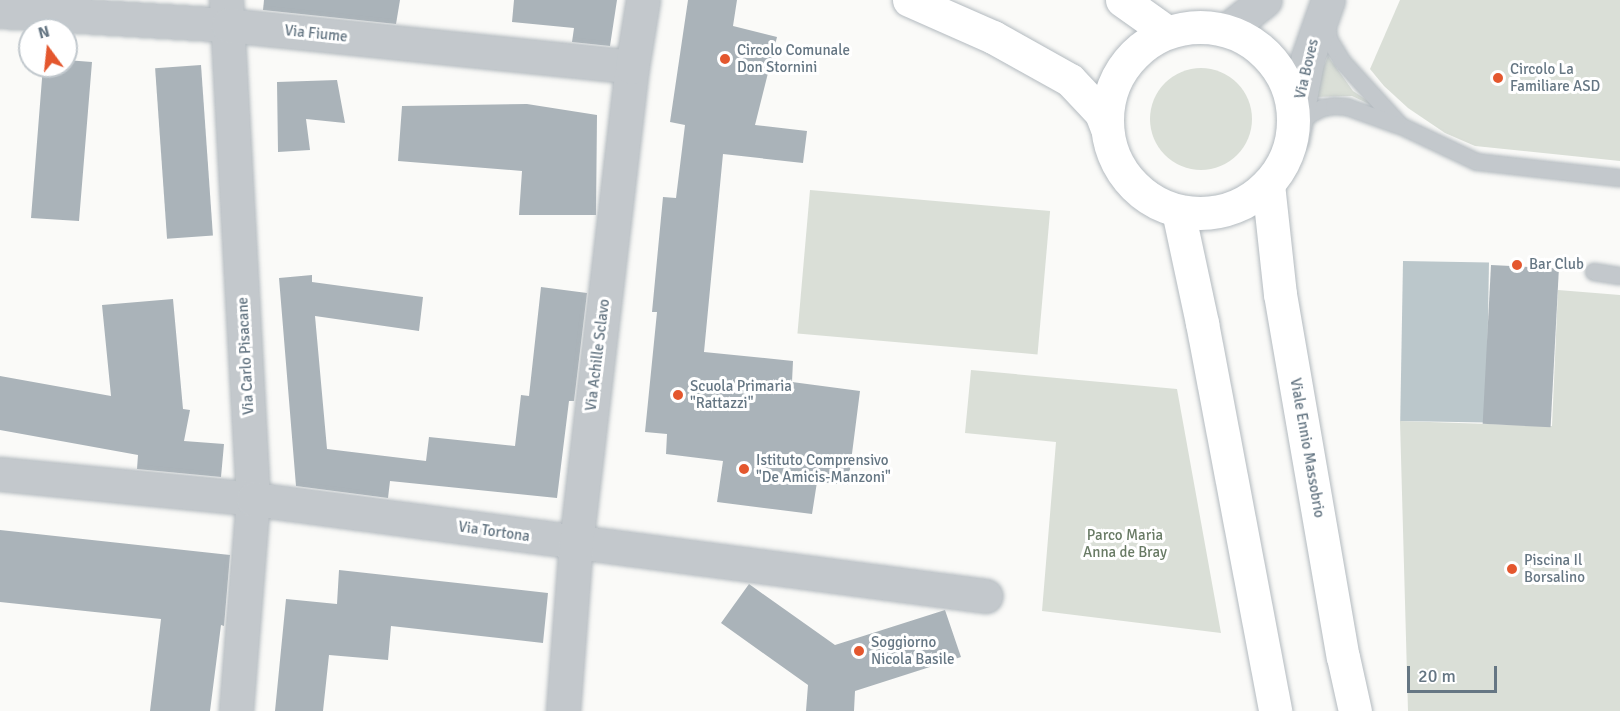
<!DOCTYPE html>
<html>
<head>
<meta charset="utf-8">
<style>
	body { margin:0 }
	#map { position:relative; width:1620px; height:711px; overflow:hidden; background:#fafaf8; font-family:Signika,sans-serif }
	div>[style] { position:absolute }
	.green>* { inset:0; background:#dadfd7; transform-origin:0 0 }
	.round { border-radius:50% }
	.water>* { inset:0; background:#bbc7cb; transform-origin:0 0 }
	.building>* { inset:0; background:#aab3b9; transform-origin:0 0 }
	.roads { filter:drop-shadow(0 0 2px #b3babf) drop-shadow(0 0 2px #b3babf) }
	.service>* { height:16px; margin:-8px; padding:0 8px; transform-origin:8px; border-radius:8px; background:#c3c8cc }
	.minor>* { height:33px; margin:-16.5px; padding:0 16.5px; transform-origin:16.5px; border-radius:16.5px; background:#c3c8cc }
	.secondary>* { height:33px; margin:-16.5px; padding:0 16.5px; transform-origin:16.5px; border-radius:16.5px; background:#fff }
	.secondary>.ring { margin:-16.5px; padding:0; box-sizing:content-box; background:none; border:33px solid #fff; border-radius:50% }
	.dots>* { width:16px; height:16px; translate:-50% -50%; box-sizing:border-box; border:3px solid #fff; border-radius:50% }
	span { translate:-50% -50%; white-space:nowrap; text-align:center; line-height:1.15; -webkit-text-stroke:6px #fff; paint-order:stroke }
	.street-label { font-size:15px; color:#657683 }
	.poi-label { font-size:15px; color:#657683 }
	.left { translate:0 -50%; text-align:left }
	.park-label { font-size:15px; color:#687a64 }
	.north { position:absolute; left:18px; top:18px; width:60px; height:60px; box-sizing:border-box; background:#fff; border:2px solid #c1c8cd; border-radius:50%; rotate:345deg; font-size:16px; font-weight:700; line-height:24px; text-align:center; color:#657683 }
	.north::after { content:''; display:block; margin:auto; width:21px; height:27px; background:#e4572e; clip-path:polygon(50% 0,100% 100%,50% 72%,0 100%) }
	.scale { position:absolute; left:1407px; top:666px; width:90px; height:27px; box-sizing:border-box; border:3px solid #657683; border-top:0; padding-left:8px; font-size:18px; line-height:21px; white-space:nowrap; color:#657683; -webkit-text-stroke:4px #fff; paint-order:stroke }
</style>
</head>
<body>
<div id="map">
	<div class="green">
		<div style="clip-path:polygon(1400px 0,1620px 0,1620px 161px,1475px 146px,1445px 133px,1408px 108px,1384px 86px,1370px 69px)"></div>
		<div style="clip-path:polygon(1328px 56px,1353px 91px,1380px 109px,1352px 96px,1311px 97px)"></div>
		<div class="round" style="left:1150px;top:68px;width:102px;height:102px"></div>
		<div style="left:810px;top:190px;width:241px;height:144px;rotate:5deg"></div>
		<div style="clip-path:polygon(1558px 290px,1620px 295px,1620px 711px,1408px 711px,1400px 421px,1552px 426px)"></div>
		<div style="clip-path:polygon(971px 370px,1177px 389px,1221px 633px,1042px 611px,1056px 442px,965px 433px)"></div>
	</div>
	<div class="water">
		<div style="left:1403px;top:261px;width:86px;height:160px;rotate:1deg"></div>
	</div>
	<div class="building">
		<div style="clip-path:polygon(264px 0,400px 0,396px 24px,263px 10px)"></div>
		<div style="clip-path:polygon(514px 0,617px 0,610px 46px,572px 42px,574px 28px,512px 22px)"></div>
		<div style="clip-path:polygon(688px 0,737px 0,733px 26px,777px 37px,755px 125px,807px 131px,803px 163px,723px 154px,704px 352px,793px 361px,792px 382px,860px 391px,848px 485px,817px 482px,812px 514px,717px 502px,723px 461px,666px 454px,667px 434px,645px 432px,657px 312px,652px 312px,663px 197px,676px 198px,685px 125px,670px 122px)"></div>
		<div style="clip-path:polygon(66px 60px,92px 62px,79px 221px,31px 218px,43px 66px,66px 66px)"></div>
		<div style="left:201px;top:65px;width:171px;height:46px;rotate:86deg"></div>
		<div style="clip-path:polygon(337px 80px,345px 123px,306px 119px,310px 150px,278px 152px,277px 82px)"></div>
		<div style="clip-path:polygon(527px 104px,597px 115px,596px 215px,519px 215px,522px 171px,398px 161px,402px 106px)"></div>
		<div style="left:1491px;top:265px;width:68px;height:159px;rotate:3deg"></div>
		<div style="clip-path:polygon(312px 275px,312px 282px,423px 297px,419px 331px,315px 316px,327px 449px,426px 461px,429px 437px,515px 446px,521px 395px,529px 396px,541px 287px,587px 293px,574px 401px,569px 401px,557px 498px,390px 481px,388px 498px,296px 486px,279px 278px)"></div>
		<div style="clip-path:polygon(173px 299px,183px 409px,190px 410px,184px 441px,224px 444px,221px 477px,137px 469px,138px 455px,0 430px,0 376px,111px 396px,102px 305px)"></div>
		<div style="clip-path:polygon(0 530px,230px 555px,224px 626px,221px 625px,210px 711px,150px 711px,161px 619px,0 602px)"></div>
		<div style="clip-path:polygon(339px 570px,548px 593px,543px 643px,391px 626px,388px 660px,329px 655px,323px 711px,275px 711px,286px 599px,337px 604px)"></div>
		<div style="clip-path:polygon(749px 584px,835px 645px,945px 610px,961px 657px,855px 691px,854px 711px,806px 711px,808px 685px,721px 623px)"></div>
	</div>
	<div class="roads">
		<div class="service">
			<div style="left:1327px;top:22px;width:17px;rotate:83deg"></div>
			<div style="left:1329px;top:39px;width:26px;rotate:59deg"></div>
			<div style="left:1342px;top:61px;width:88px;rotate:47.8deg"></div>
			<div style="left:1401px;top:126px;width:84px;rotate:25.3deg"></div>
			<div style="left:1477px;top:162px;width:144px;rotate:6.4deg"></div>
			<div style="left:1299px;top:127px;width:16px;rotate:-50deg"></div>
			<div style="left:1309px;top:115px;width:16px;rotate:-27deg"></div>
			<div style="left:1323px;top:108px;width:11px;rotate:-10deg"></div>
			<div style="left:1334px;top:106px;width:13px;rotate:4deg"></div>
			<div style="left:1347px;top:107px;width:53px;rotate:19.8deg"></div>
			<div style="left:1594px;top:272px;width:26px;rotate:9deg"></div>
		</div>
		<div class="minor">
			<div style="left:226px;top:0;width:500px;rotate:86.9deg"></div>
			<div style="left:253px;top:499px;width:213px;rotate:94.6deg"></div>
			<div style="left:0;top:11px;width:228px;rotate:3.5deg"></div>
			<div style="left:228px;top:25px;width:406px;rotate:5.9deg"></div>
			<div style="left:1227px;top:30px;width:48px;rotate:-38.3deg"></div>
			<div style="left:1292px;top:140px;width:85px;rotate:-79.1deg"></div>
			<div style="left:1308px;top:57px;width:60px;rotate:-70.7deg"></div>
			<div style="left:0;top:474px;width:254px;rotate:5.6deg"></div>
			<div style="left:253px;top:499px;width:739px;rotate:7.54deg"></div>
			<div style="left:563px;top:711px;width:169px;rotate:-85.6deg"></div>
			<div style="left:576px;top:543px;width:479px;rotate:-83.3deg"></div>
			<div style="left:632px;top:67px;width:68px;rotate:-80.7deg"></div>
		</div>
		<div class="secondary">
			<div style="left:909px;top:0;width:92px;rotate:23.8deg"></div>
			<div style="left:993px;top:37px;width:88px;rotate:29.2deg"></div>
			<div style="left:1070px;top:80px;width:45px;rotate:46.8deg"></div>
			<div style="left:1101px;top:113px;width:17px;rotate:69deg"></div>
			<div style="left:1122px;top:0;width:55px;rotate:35.4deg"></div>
			<div class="ring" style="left:1107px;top:27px;width:153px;height:153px"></div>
			<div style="left:1268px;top:184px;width:111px;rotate:83.8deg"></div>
			<div style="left:1280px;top:294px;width:368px;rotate:80.2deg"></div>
			<div style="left:1343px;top:657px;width:55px;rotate:77.5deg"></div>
			<div style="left:1178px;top:211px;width:115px;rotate:77.9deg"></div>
			<div style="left:1202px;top:323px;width:395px;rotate:79.3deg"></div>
		</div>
	</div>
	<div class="dots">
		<div style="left:725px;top:59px;background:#e4572e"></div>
		<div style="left:1498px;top:78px;background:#e4572e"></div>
		<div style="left:1517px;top:265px;background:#e4572e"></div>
		<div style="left:678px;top:395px;background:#e4572e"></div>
		<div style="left:744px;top:469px;background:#e4572e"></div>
		<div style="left:1512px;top:569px;background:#e4572e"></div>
		<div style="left:859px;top:651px;background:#e4572e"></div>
	</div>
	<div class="street-label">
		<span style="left:316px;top:34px;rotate:6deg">Via Fiume</span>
		<span style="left:1307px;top:69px;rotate:-77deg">Via Boves</span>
		<span style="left:598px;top:355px;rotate:-83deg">Via Achille Sclavo</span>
		<span style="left:246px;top:356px;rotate:-93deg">Via Carlo Pisacane</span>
		<span style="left:1307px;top:448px;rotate:80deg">Viale Ennio Massobrio</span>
		<span style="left:494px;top:532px;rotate:8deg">Via Tortona</span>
	</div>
	<div class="poi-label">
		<span class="left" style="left:737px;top:59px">Circolo Comunale<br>Don Stornini</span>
		<span class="left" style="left:1510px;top:78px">Circolo La<br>Familiare ASD</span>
		<span class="left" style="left:1529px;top:265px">Bar Club</span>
		<span class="left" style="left:690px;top:395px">Scuola Primaria<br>"Rattazzi"</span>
		<span class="left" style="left:756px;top:469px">Istituto Comprensivo<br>"De Amicis-Manzoni"</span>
		<span class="left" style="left:1524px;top:569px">Piscina Il<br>Borsalino</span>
		<span class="left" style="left:871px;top:651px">Soggiorno<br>Nicola Basile</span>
	</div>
	<div class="park-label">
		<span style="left:1125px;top:544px">Parco Maria<br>Anna de Bray</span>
	</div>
	<div class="north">N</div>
	<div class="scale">20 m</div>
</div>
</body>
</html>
